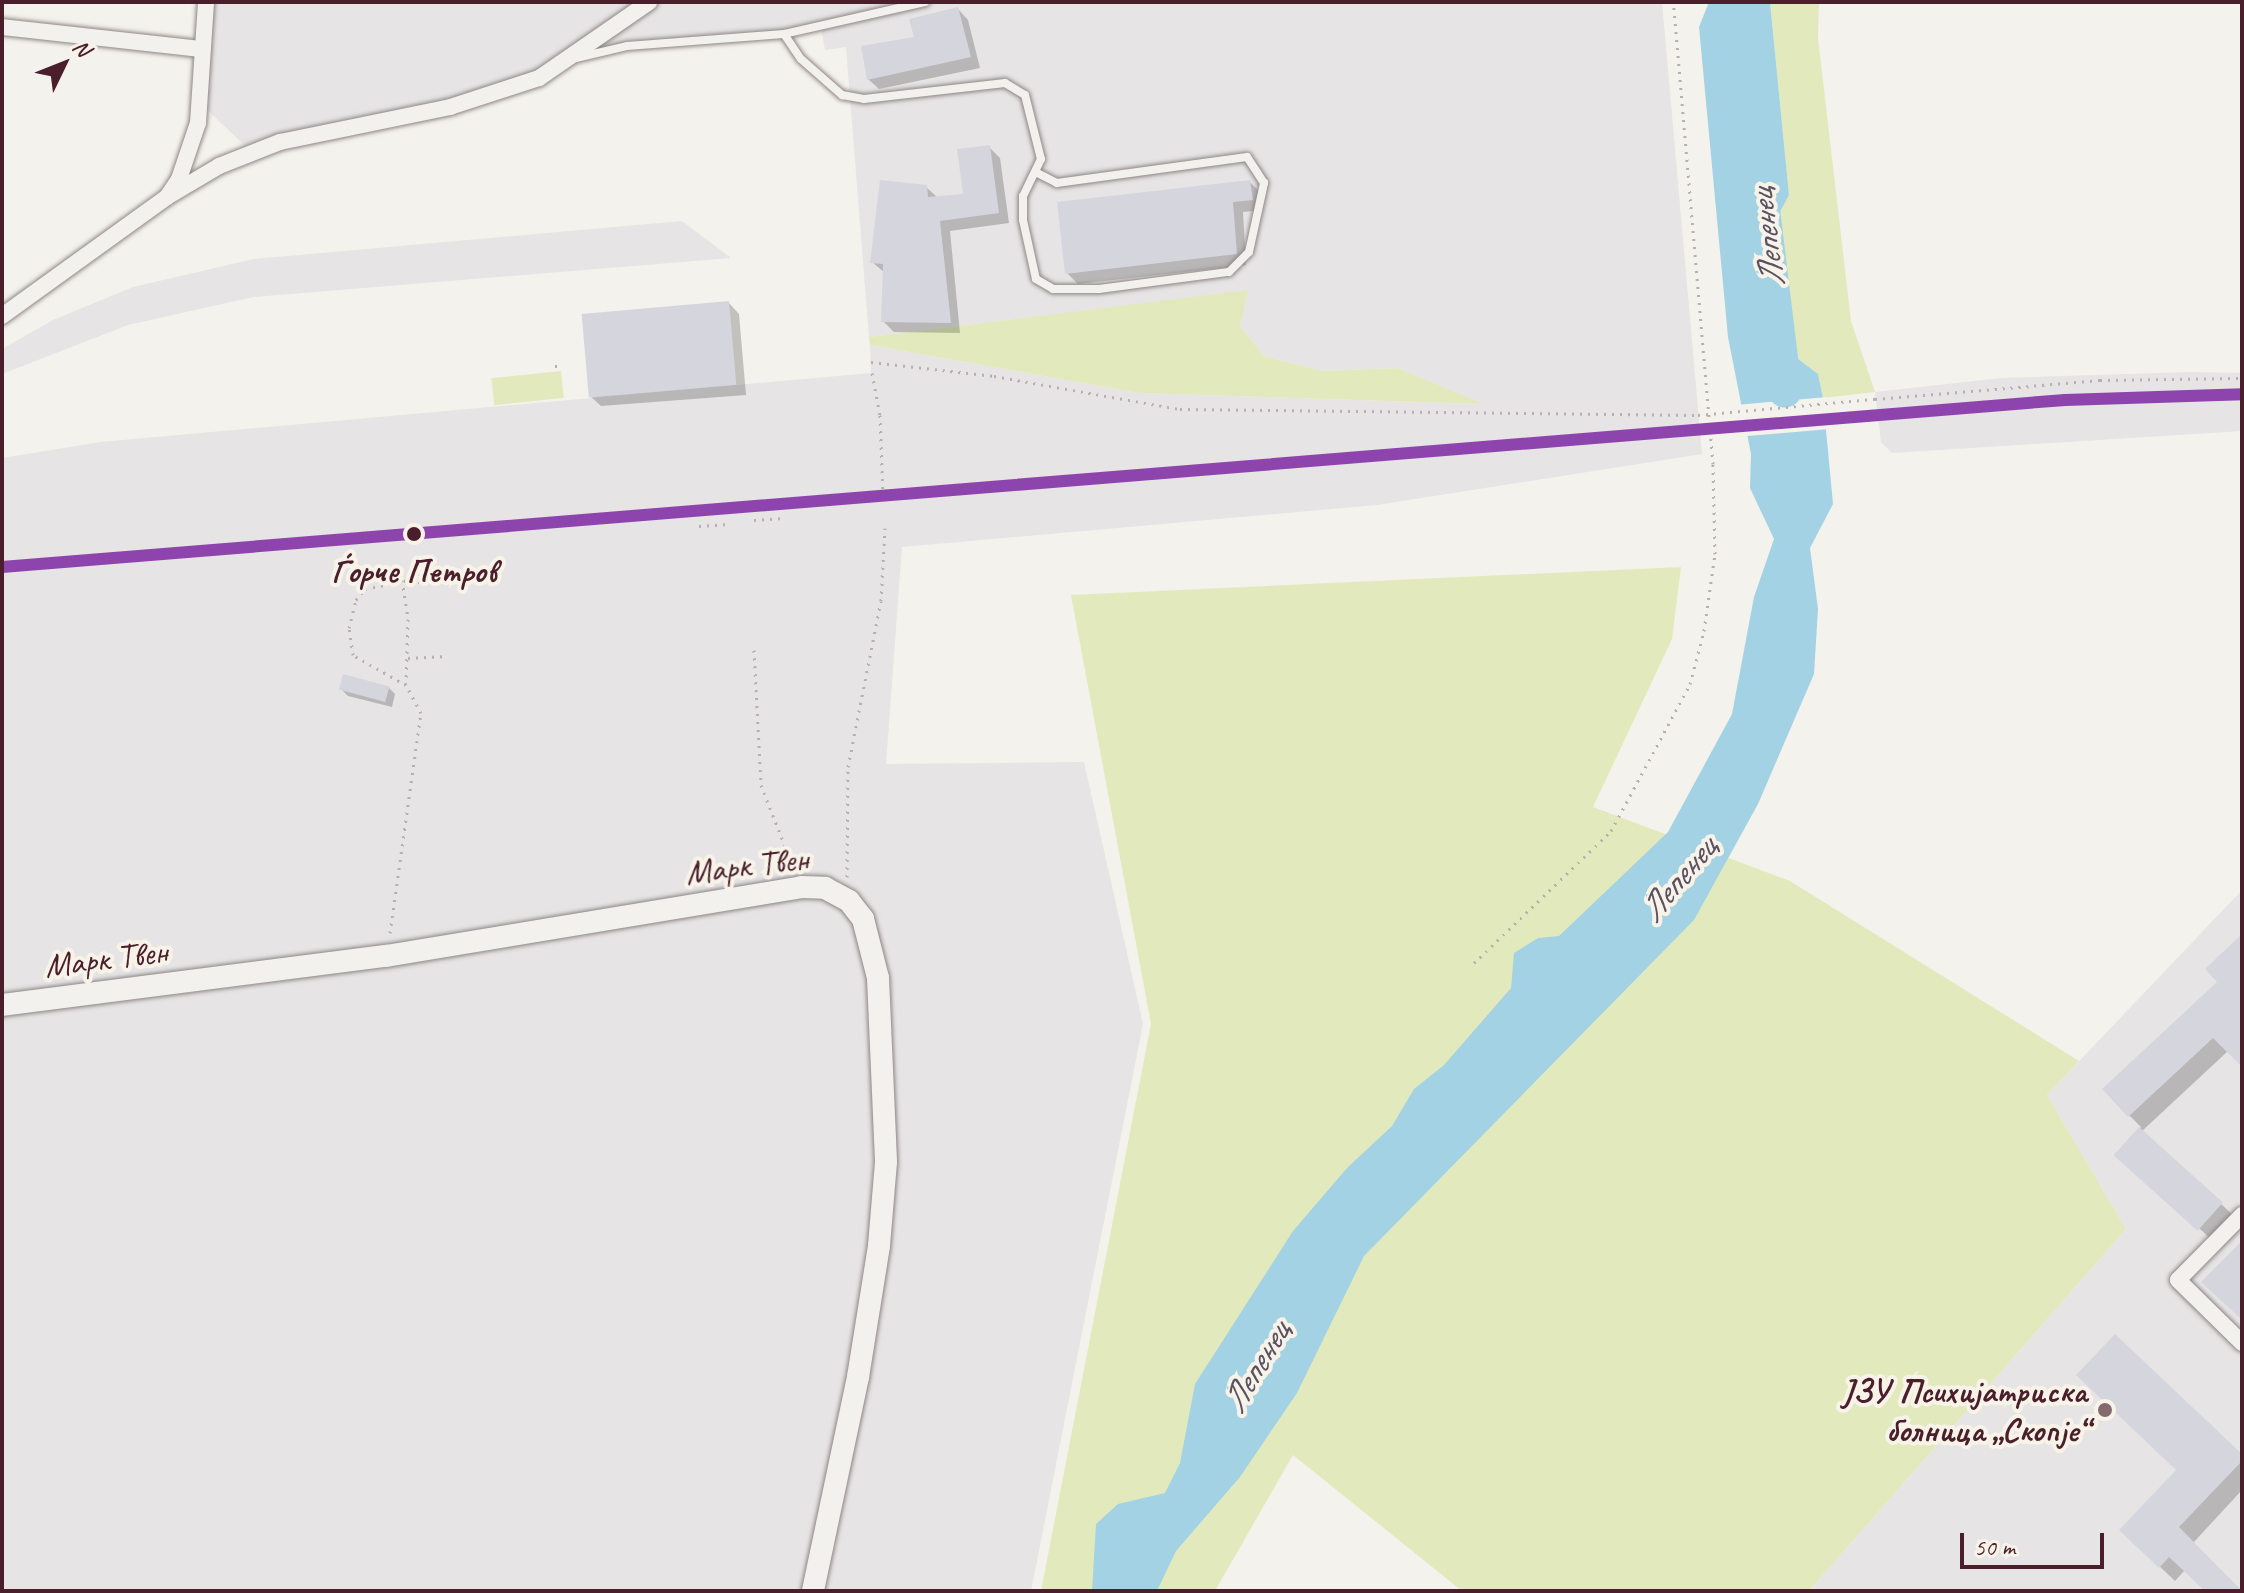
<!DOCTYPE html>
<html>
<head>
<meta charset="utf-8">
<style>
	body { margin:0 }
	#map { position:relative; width:2244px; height:1593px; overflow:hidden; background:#f4f2ec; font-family:Caveat,sans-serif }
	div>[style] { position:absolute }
	.built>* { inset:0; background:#e6e4e5 }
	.green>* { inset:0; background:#e2eabd; transform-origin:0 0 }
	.water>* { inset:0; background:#a3d2e4 }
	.pier>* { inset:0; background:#f4f2ec; transform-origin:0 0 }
	.shadow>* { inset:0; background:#0003 }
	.river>* { height:34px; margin:-17px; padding:0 17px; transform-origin:17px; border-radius:17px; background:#a3d2e4 }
	.building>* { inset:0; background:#d5d6dd; transform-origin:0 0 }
	.path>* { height:3px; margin-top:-1.5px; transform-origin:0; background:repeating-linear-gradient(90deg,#b6b0ae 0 2px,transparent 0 8px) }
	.roads { filter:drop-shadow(0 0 2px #8f8685) drop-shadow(0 0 2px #8f8685) }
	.lane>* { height:8px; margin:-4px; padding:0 4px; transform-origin:4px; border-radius:4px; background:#f2f1ed }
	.street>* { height:16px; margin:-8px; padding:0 8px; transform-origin:8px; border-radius:8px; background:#f2f1ed }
	.secondary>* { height:22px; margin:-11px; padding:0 11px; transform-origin:11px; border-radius:11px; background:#f2f1ed }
	.path-bridge>* { height:3px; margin-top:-1.5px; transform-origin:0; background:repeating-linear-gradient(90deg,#b6b0ae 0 2px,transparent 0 8px) }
	.rail-1>* { height:12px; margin:-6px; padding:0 6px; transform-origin:6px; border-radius:6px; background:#8e44ad }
	.dots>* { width:22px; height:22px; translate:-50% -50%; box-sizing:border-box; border:4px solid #f7f3e8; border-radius:50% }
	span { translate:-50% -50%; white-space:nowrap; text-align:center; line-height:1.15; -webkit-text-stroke:8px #f7f3e8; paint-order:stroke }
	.stop-label { font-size:34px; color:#4a1f2b; font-weight:700 }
	.street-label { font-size:34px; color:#4a1f2b }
	.poi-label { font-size:34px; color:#4a1f2b; font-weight:700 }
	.right { translate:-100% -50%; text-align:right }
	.water-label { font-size:36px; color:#5a5162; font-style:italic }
	.frame { position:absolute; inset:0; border:4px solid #4a1f2b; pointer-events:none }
	.north { position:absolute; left:24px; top:24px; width:80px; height:80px; -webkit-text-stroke:6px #f7f3e8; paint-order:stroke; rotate:47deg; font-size:22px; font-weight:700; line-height:32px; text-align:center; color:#4a1f2b }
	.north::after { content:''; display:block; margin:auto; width:28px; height:36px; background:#4a1f2b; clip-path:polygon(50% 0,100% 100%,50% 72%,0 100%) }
	.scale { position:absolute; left:1960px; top:1533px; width:144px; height:36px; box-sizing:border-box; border:4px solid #4a1f2b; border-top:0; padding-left:10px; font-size:24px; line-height:28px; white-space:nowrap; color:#4a1f2b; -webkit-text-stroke:6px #f7f3e8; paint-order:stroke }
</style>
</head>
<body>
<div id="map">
	<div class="built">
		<div style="clip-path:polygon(206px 2px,1662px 2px,1702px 454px,1377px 505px,902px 547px,886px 764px,1084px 762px,1143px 1024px,1031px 1591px,2px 1591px,2px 458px,101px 442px,871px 373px,870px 345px,1139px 393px,1481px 404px,1398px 368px,1322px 371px,1264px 356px,1240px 326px,1247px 291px,869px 337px,846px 47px,825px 50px,821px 28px,627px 46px,572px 59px,539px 78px,259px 149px,243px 144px,199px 102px)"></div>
		<div style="clip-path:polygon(682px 221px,731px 258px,253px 297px,128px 325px,2px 374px,2px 349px,53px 320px,133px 287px,254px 259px)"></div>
		<div style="clip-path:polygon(2189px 372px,2242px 373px,2242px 431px,1892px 453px,1881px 442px,1875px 392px,2001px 378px)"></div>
		<div style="clip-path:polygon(2242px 890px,2242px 1591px,1809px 1591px,2126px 1229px,2047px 1095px)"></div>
	</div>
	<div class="green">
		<div style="clip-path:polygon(1770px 2px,1819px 2px,1818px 38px,1851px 321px,1875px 392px,1823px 398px,1818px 374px,1769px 337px,1756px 257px,1789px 195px)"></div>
		<div style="clip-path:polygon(1248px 290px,1240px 326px,1264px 356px,1322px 371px,1398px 368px,1483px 404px,1139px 393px,870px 345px,869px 337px)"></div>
		<div style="left:561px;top:371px;width:27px;height:70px;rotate:84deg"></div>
		<div style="clip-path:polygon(1681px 567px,1672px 639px,1593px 807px,1790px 881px,2079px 1061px,2047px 1095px,2126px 1229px,1809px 1591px,1462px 1591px,1293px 1455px,1215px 1591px,1041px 1591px,1151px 1024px,1071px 595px)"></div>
	</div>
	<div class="water">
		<div style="clip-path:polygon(1709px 2px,1770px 2px,1789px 195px,1756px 257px,1769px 337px,1818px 374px,1823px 398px,1833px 504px,1810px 548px,1818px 609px,1814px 674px,1758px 804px,1694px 920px,1364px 1256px,1297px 1393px,1240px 1477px,1176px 1551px,1157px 1591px,1092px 1591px,1096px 1524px,1118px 1504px,1165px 1493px,1180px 1463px,1195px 1384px,1293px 1231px,1347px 1168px,1392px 1126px,1414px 1089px,1444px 1065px,1511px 988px,1514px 953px,1538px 938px,1559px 936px,1668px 832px,1732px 714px,1754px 597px,1774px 539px,1750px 488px,1751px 454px,1728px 337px,1699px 27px)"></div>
	</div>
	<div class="pier">
		<div style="left:1827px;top:397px;width:32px;height:88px;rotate:85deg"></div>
	</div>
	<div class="shadow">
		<div style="clip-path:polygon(958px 9px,968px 20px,980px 68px,879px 89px,868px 79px)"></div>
		<div style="clip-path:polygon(989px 147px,1000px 158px,1009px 223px,950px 231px,960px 333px,894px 332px,883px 321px,885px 273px,872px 262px,926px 187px,938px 198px,966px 196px)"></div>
		<div style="clip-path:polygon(1250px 182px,1260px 192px,1262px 210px,1243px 212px,1246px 265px,1078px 284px,1067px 273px)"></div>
		<div style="clip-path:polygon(729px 303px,739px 314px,746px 395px,601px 406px,590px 396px)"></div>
		<div style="clip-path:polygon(388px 687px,395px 694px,392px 707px,348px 696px,341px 689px)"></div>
		<div style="clip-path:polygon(2242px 937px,2242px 1064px,2228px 1051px,2141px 1132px,2232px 1214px,2210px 1238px,2117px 1155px,2141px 1127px,2129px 1115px,2220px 982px)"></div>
		<div style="clip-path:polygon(2242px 1456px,2242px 1490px,2193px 1543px,2242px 1591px,2207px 1591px,2185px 1570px,2175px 1581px,2136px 1544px)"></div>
	</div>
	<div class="river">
		<div style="left:1761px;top:193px;width:199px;rotate:83.1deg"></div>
	</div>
	<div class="building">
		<div style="clip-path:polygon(958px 7px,971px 57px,867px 80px,861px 46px,914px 37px,909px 19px)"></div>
		<div style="clip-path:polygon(990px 145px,999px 213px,940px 221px,951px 323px,881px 322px,883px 264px,870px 263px,880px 180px,927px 185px,928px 197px,963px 194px,957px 149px)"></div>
		<div style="clip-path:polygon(1250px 180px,1253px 200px,1233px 202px,1237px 254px,1065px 274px,1057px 202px)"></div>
		<div style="left:729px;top:301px;width:84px;height:148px;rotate:85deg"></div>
		<div style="left:343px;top:674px;width:48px;height:16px;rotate:15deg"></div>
		<div style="clip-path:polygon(2242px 934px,2242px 1067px,2213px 1038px,2128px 1117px,2102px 1089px,2217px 982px,2205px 969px)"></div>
		<div style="left:2139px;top:1127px;width:113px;height:38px;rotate:42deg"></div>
		<div style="clip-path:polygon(2242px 1241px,2242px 1320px,2201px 1282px)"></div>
		<div style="clip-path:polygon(2115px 1334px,2242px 1454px,2242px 1461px,2179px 1527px,2242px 1591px,2205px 1591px,2169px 1557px,2159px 1568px,2119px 1530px,2176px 1470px,2076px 1375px)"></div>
	</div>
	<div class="path">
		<div style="left:871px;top:362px;width:124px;rotate:6.5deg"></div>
		<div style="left:994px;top:376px;width:189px;rotate:10.1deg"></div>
		<div style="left:1180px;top:409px;width:518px;rotate:0.66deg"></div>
		<div style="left:555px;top:366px;width:6px"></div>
		<div style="left:872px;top:373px;width:43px;rotate:79.2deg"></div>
		<div style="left:880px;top:415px;width:83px;rotate:87.9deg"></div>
		<div style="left:1875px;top:399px;width:226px;rotate:-4.8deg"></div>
		<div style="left:2100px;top:380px;width:142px;rotate:-0.8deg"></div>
		<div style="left:754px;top:520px;width:26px;rotate:-4deg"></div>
		<div style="left:699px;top:526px;width:26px;rotate:-4deg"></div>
		<div style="left:417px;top:566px;width:20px;rotate:81deg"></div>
		<div style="left:402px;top:580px;width:39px;rotate:81deg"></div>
		<div style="left:408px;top:619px;width:65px;rotate:91.8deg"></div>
		<div style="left:754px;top:650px;width:135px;rotate:87deg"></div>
		<div style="left:761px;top:785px;width:90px;rotate:68.6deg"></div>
		<div style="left:408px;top:658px;width:40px;rotate:-2.9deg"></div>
		<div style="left:847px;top:877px;width:110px;rotate:-89.5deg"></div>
		<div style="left:848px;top:767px;width:169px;rotate:-78.8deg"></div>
		<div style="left:881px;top:601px;width:73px;rotate:-86.9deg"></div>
		<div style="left:390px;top:933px;width:222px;rotate:-82deg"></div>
		<div style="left:421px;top:713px;width:32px;rotate:-118deg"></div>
		<div style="left:406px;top:685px;width:61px;rotate:-150.5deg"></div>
		<div style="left:353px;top:655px;width:27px;rotate:-98deg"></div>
		<div style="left:349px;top:628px;width:29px;rotate:-76deg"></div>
		<div style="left:356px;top:600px;width:14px;rotate:-51deg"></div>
		<div style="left:365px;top:589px;width:55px;rotate:-11.5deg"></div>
		<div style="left:1474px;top:963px;width:190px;rotate:-43.9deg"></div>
		<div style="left:1611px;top:831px;width:167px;rotate:-61.7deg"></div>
		<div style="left:1690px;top:684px;width:55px;rotate:-75.2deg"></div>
		<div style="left:1704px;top:631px;width:78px;rotate:-81.9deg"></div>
		<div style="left:1715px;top:554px;width:90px;rotate:-91.3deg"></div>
		<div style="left:1713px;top:464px;width:464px;rotate:-94.9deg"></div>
	</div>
	<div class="roads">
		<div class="lane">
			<div style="left:784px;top:34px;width:30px;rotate:56deg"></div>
			<div style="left:801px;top:59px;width:55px;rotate:41.3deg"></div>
			<div style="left:842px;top:95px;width:22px;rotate:10deg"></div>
			<div style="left:864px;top:99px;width:142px;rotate:-6.5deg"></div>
			<div style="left:1005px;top:83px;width:23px;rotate:31deg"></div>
			<div style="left:1025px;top:95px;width:66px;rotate:76deg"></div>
			<div style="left:1041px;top:159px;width:41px;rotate:115.9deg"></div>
			<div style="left:1023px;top:196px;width:24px;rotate:90deg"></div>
			<div style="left:1023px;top:220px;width:60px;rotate:77.6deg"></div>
			<div style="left:1036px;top:279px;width:20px;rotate:30deg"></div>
			<div style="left:1053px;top:289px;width:46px"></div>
			<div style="left:1099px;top:289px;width:131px;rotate:-7.5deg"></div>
			<div style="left:1229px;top:272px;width:28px;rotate:-45deg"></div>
			<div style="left:1249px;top:252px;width:71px;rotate:-77.7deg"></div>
			<div style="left:1264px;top:183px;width:31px;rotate:-123deg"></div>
			<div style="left:1247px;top:157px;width:192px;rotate:172.2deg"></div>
			<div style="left:1057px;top:183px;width:22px;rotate:-153deg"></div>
			<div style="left:576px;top:58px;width:52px;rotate:-13.2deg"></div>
			<div style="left:627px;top:46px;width:157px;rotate:-4.4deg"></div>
			<div style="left:784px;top:34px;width:145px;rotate:-12.8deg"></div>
		</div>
		<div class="street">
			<div style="left:2px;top:27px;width:201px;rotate:6.3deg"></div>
			<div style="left:167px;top:197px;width:61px;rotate:-30.8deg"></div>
			<div style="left:219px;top:166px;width:66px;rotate:-21.5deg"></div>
			<div style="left:280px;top:142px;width:174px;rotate:-11.6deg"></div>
			<div style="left:450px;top:107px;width:94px;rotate:-18deg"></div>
			<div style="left:539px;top:78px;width:134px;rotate:-34.6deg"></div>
			<div style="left:2px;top:316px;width:203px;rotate:-35.8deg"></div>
			<div style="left:167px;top:197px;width:22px;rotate:-56deg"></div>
			<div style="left:179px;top:179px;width:59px;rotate:-71.3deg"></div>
			<div style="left:198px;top:123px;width:121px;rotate:-86.2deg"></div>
			<div style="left:2242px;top:1215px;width:91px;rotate:134.6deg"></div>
			<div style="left:2178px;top:1280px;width:90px;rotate:44.5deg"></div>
		</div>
		<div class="secondary">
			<div style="left:2px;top:1005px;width:387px;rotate:-7.3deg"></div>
			<div style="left:386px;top:956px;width:421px;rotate:-9.4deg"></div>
			<div style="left:801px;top:887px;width:24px;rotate:2deg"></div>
			<div style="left:825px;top:888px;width:27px;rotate:28deg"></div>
			<div style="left:849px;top:901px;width:23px;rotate:52deg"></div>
			<div style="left:863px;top:919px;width:61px;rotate:75.7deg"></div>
			<div style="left:878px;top:978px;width:184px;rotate:87.5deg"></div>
			<div style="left:886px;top:1162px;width:84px;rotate:94.8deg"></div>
			<div style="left:879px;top:1246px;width:133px;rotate:99.1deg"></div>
			<div style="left:858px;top:1377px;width:219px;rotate:101.9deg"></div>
		</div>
	</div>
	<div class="path-bridge">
		<div style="left:1698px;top:415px;width:178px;rotate:-5.2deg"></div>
	</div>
	<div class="rail-1">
		<div style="left:2px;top:567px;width:2070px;rotate:-4.63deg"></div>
		<div style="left:2065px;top:400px;width:177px;rotate:-1.9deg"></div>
	</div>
	<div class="dots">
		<div style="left:414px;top:534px;background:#4a1f2b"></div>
		<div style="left:2105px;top:1410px;background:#86696f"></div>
	</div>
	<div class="stop-label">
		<span style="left:414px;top:571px">Ѓорче Петров</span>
	</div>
	<div class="street-label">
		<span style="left:747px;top:865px;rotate:-7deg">Марк Твен</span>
		<span style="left:106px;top:958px;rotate:-7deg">Марк Твен</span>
	</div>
	<div class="poi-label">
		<span class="right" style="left:2087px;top:1410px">ЈЗУ Психијатриска<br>болница „Скопје“</span>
	</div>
	<div class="water-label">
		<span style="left:1767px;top:238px;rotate:-97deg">Лепенец</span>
		<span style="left:1678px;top:879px;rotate:-50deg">Лепенец</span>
		<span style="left:1256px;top:1367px;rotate:-59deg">Лепенец</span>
	</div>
	<div class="frame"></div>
	<div class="north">N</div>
	<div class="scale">50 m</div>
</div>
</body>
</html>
